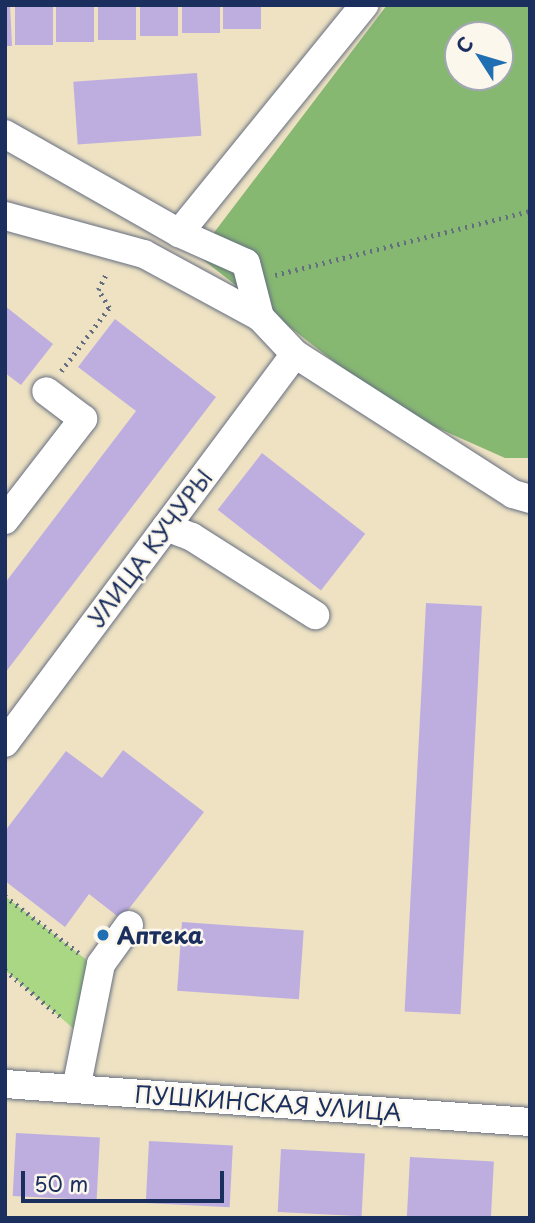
<!DOCTYPE html>
<html>
<head>
<meta charset="utf-8">
<style>
	body { margin:0 }
	#map { position:relative; width:535px; height:1223px; overflow:hidden; background:#eee2c3; font-family:"Playpen Sans",sans-serif }
	div>[style] { position:absolute }
	.green>* { inset:0; background:#aad784 }
	.forest>* { inset:0; background:#87b872 }
	.building>* { inset:0; background:#beaee0; transform-origin:0 0 }
	.path>* { height:4.5px; margin-top:-2.25px; transform-origin:0; background:repeating-linear-gradient(90deg,#656e81 0 2px,transparent 0 7px) }
	.roads { filter:drop-shadow(0 0 2px #656e81) drop-shadow(0 0 2px #656e81) }
	.minor>* { height:28px; margin:-14px; padding:0 14px; transform-origin:14px; border-radius:14px; background:#fff }
	.dots>* { width:19px; height:19px; translate:-50% -50%; box-sizing:border-box; border:4px solid #fbf7ec; border-radius:50% }
	span { translate:-50% -50%; white-space:nowrap; text-align:center; line-height:1.15; -webkit-text-stroke:5px #fbf7ec; paint-order:stroke }
	.street-label { font-size:23px; color:#1b2f5e }
	.poi-label { font-size:23px; color:#1b2f5e; font-weight:700 }
	.left { translate:0 -50%; text-align:left }
	.frame { position:absolute; inset:0; border:7px solid #1b2f5e; pointer-events:none }
	.north { position:absolute; left:444px; top:21px; width:70px; height:70px; box-sizing:border-box; background:#fbf7ec; border:2px solid #a1a7b3; border-radius:50%; rotate:307deg; font-size:19px; font-weight:700; line-height:28px; text-align:center; color:#1b2f5e }
	.north::after { content:''; display:block; margin:auto; width:24px; height:32px; background:#1f6fb2; clip-path:polygon(50% 0,100% 100%,50% 72%,0 100%) }
	.scale { position:absolute; left:21px; top:1171px; width:203px; height:32px; box-sizing:border-box; border:4px solid #1b2f5e; border-top:0; padding-left:9px; font-size:21px; line-height:24px; white-space:nowrap; color:#1b2f5e; -webkit-text-stroke:5px #fbf7ec; paint-order:stroke }
</style>
</head>
<body>
<div id="map">
	<div class="green">
		<div style="clip-path:polygon(5px 896px,88px 961px,74px 1029px,5px 970px)"></div>
	</div>
	<div class="forest">
		<div style="clip-path:polygon(evenodd,387px 5px,530px 5px,530px 458px,505px 458px,395px 409px,197px 255px,387px 5px,458px 35px,500px 35px,500px 77px,458px 77px,458px 35px)"></div>
	</div>
	<div class="building">
		<div style="clip-path:polygon(5px 5px,10px 5px,12px 46px,5px 46px)"></div>
		<div style="left:15px;top:5px;width:38px;height:40px"></div>
		<div style="left:56px;top:5px;width:38px;height:37px"></div>
		<div style="left:98px;top:5px;width:38px;height:35px"></div>
		<div style="left:140px;top:5px;width:38px;height:31px"></div>
		<div style="left:182px;top:5px;width:38px;height:28px"></div>
		<div style="left:223px;top:5px;width:38px;height:24px"></div>
		<div style="left:197px;top:73px;width:63px;height:124px;rotate:86deg"></div>
		<div style="clip-path:polygon(5px 306px,53px 344px,21px 385px,5px 373px)"></div>
		<div style="clip-path:polygon(115px 319px,216px 397px,5px 673px,5px 583px,136px 411px,78px 367px)"></div>
		<div style="left:262px;top:453px;width:131px;height:72px;rotate:38deg"></div>
		<div style="left:426px;top:603px;width:56px;height:409px;rotate:3deg"></div>
		<div style="clip-path:polygon(123px 750px,204px 812px,121px 919px,89px 894px,65px 927px,5px 881px,5px 831px,66px 751px,102px 778px)"></div>
		<div style="left:182px;top:922px;width:122px;height:69px;rotate:4deg"></div>
		<div style="left:16px;top:1133px;width:84px;height:63px;rotate:3deg"></div>
		<div style="left:149px;top:1141px;width:84px;height:62px;rotate:3deg"></div>
		<div style="left:281px;top:1149px;width:84px;height:63px;rotate:3deg"></div>
		<div style="left:410px;top:1157px;width:84px;height:61px;rotate:3deg"></div>
	</div>
	<div class="path">
		<div style="left:275px;top:275px;width:263px;rotate:-14.1deg"></div>
		<div style="left:61px;top:371px;width:79px;rotate:-52.7deg"></div>
		<div style="left:109px;top:308px;width:21px;rotate:-121deg"></div>
		<div style="left:98px;top:290px;width:20px;rotate:-63deg"></div>
		<div style="left:5px;top:896px;width:93px;rotate:37.6deg"></div>
		<div style="left:5px;top:970px;width:76px;rotate:40.2deg"></div>
	</div>
	<div class="roads">
		<div class="minor">
			<div style="left:5px;top:134px;width:200px;rotate:29.6deg"></div>
			<div style="left:179px;top:233px;width:73px;rotate:24.1deg"></div>
			<div style="left:246px;top:263px;width:56px;rotate:75.5deg"></div>
			<div style="left:5px;top:216px;width:144px;rotate:15.3deg"></div>
			<div style="left:144px;top:254px;width:132px;rotate:28.5deg"></div>
			<div style="left:260px;top:317px;width:51px;rotate:46.6deg"></div>
			<div style="left:295px;top:354px;width:259px;rotate:32.7deg"></div>
			<div style="left:513px;top:494px;width:18px;rotate:16deg"></div>
			<div style="left:179px;top:233px;width:294px;rotate:-50.9deg"></div>
			<div style="left:5px;top:520px;width:128px;rotate:-52.3deg"></div>
			<div style="left:83px;top:419px;width:46px;rotate:-142.9deg"></div>
			<div style="left:166px;top:527px;width:28px;rotate:21deg"></div>
			<div style="left:192px;top:537px;width:146px;rotate:32.4deg"></div>
			<div style="left:5px;top:743px;width:485px;rotate:-53.3deg"></div>
			<div style="left:5px;top:1084px;width:526px;rotate:4.14deg"></div>
			<div style="left:76px;top:1089px;width:127px;rotate:-78.7deg"></div>
			<div style="left:101px;top:964px;width:48px;rotate:-54.3deg"></div>
		</div>
	</div>
	<div class="dots">
		<div style="left:103px;top:935px;background:#1f6fb2"></div>
	</div>
	<div class="street-label">
		<span style="left:150px;top:548px;rotate:-53deg">УЛИЦА КУЧУРЫ</span>
		<span style="left:268px;top:1103px;rotate:4deg">ПУШКИНСКАЯ УЛИЦА</span>
	</div>
	<div class="poi-label">
		<span class="left" style="left:117px;top:935px">Аптека</span>
	</div>
	<div class="frame"></div>
	<div class="north">С</div>
	<div class="scale">50 m</div>
</div>
</body>
</html>
